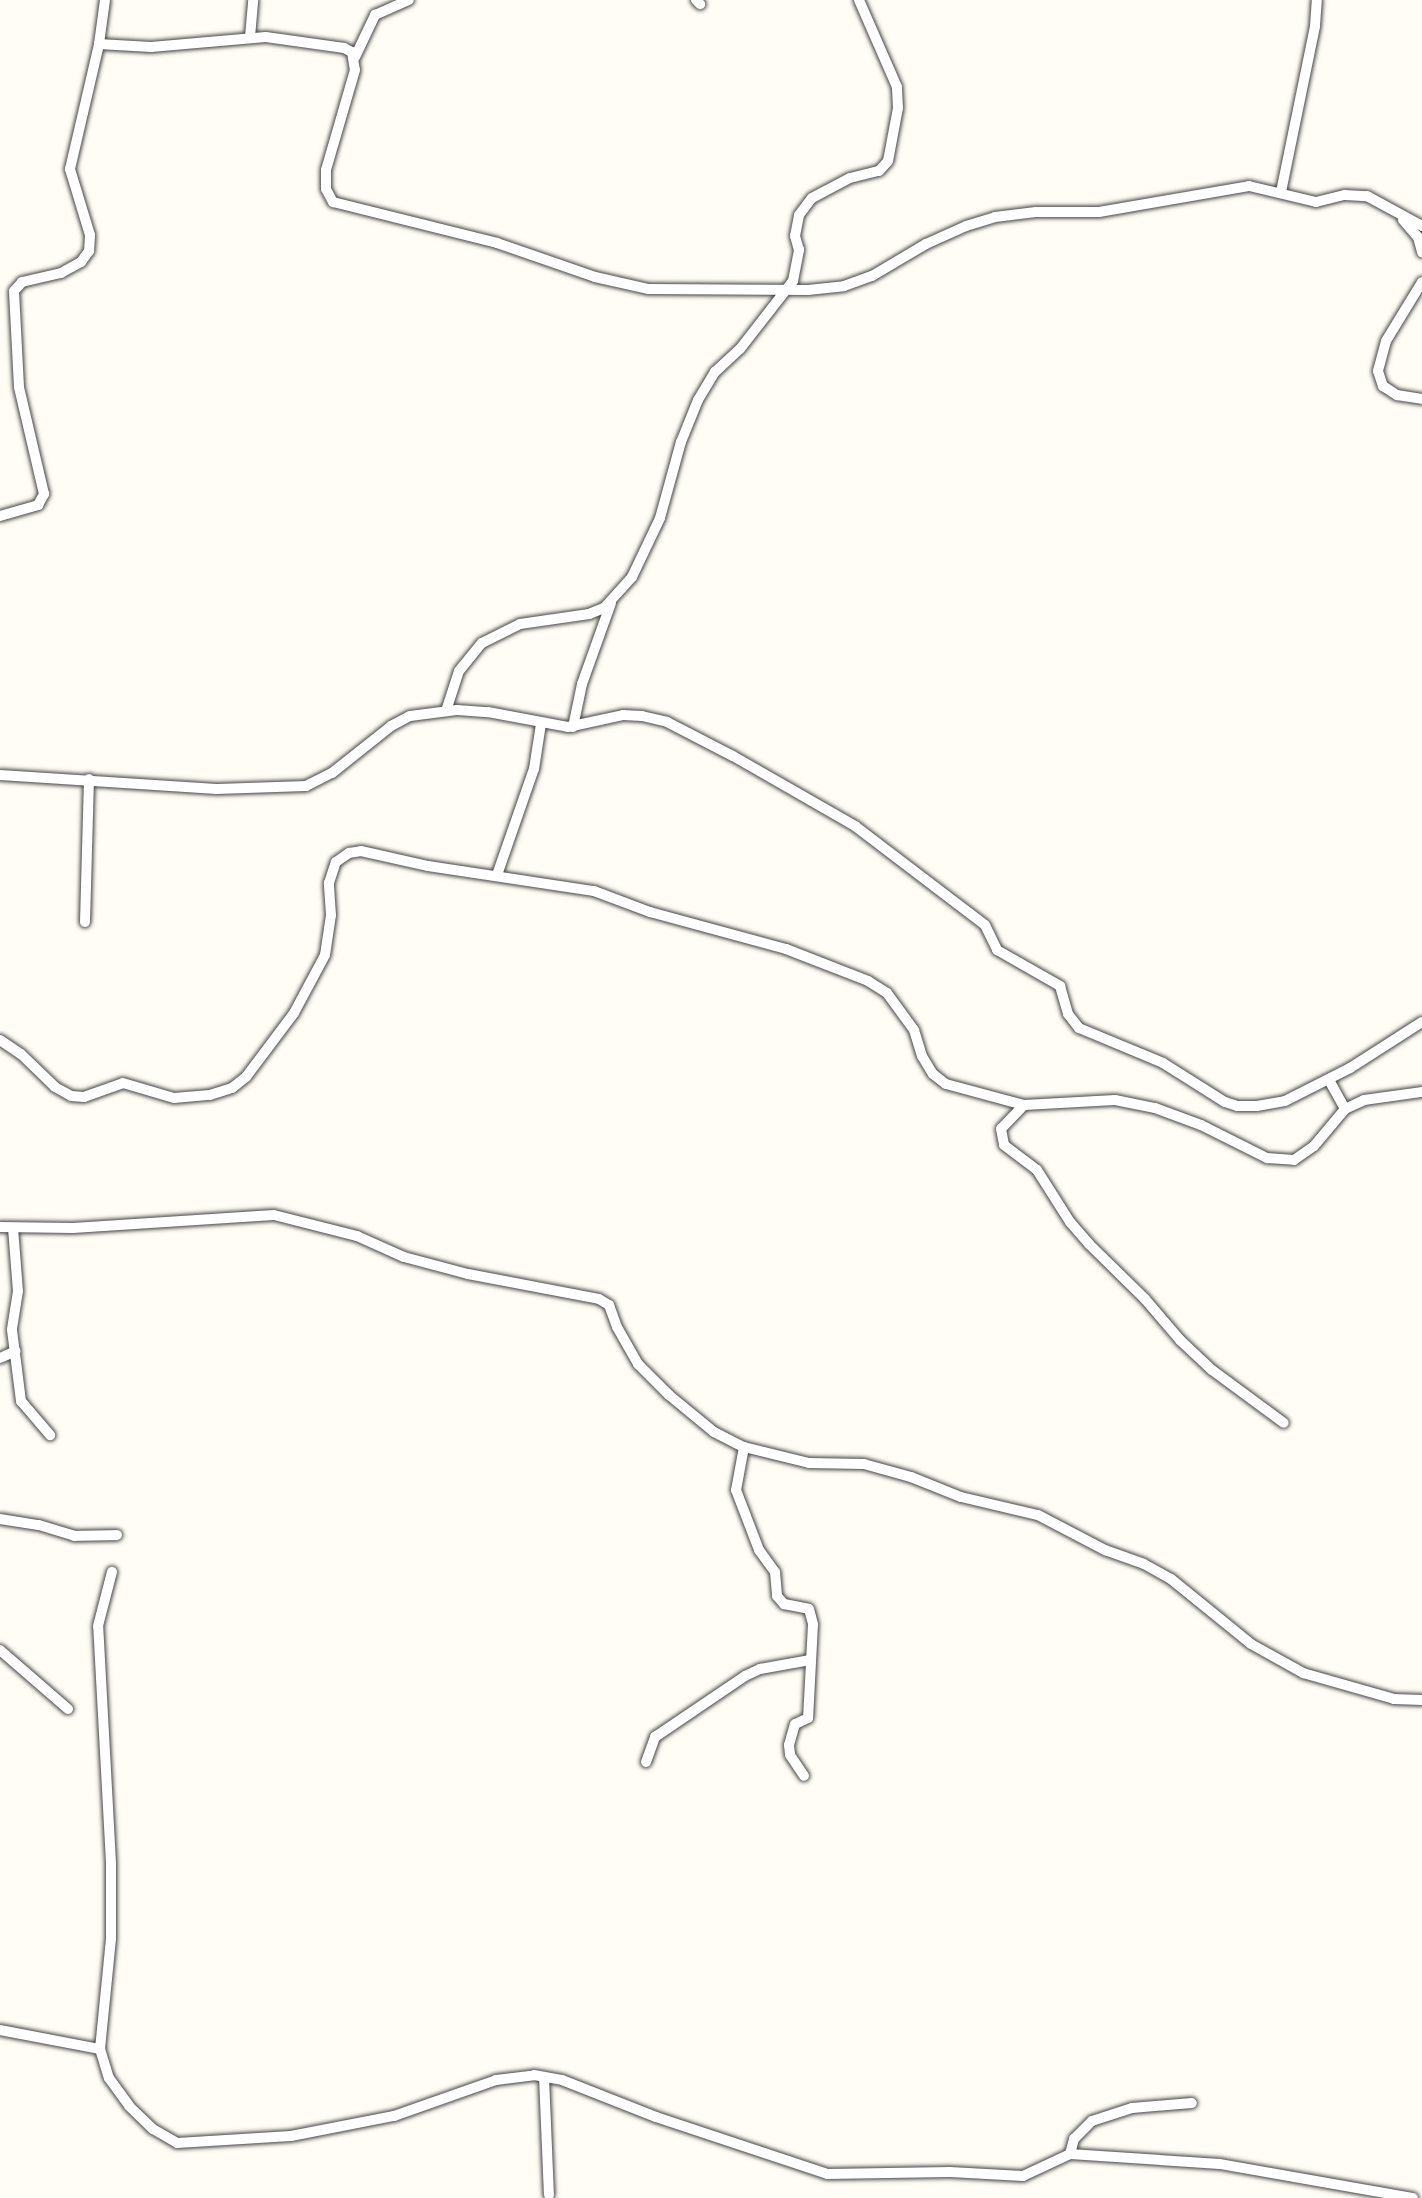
<!DOCTYPE html>
<html>
<head>
<meta charset="utf-8">
<style>
	body { margin:0 }
	#map { position:relative; width:1422px; height:2198px; overflow:hidden; background:#fffdf5; font-family:"Source Serif 4",serif }
	div>[style] { position:absolute }
	.roads { filter:drop-shadow(0 0 2px #444) drop-shadow(0 0 2px #444) }
	.street>* { height:10px; margin:-5px; padding:0 5px; transform-origin:5px; border-radius:5px; background:#fff }
	span { translate:-50% -50%; white-space:nowrap; text-align:center; line-height:1.15; -webkit-text-stroke:7px #fff; paint-order:stroke }
</style>
</head>
<body>
<div id="map">
	<div class="roads">
		<div class="street">
			<div style="left:105px;top:0;width:44px;rotate:97.8deg"></div>
			<div style="left:99px;top:44px;width:52px;rotate:3.3deg"></div>
			<div style="left:151px;top:47px;width:115px;rotate:-5deg"></div>
			<div style="left:266px;top:37px;width:79px;rotate:8deg"></div>
			<div style="left:344px;top:48px;width:9px;rotate:27deg"></div>
			<div style="left:352px;top:52px;width:18px;rotate:81deg"></div>
			<div style="left:355px;top:70px;width:104px;rotate:106.2deg"></div>
			<div style="left:326px;top:170px;width:19px;rotate:90deg"></div>
			<div style="left:326px;top:189px;width:15px;rotate:62deg"></div>
			<div style="left:333px;top:202px;width:169px;rotate:14deg"></div>
			<div style="left:497px;top:243px;width:104px;rotate:19.1deg"></div>
			<div style="left:595px;top:277px;width:54px;rotate:12.8deg"></div>
			<div style="left:648px;top:289px;width:160px;rotate:0.4deg"></div>
			<div style="left:808px;top:290px;width:36px;rotate:-6deg"></div>
			<div style="left:844px;top:286px;width:30px;rotate:-20deg"></div>
			<div style="left:872px;top:276px;width:63px;rotate:-30.7deg"></div>
			<div style="left:926px;top:244px;width:44px;rotate:-24.2deg"></div>
			<div style="left:966px;top:226px;width:30px;rotate:-17deg"></div>
			<div style="left:995px;top:217px;width:41px;rotate:-7deg"></div>
			<div style="left:1036px;top:212px;width:63px"></div>
			<div style="left:1099px;top:212px;width:152px;rotate:-9.8deg"></div>
			<div style="left:1249px;top:186px;width:69px;rotate:13.4deg"></div>
			<div style="left:1316px;top:202px;width:30px;rotate:-14deg"></div>
			<div style="left:1345px;top:195px;width:22px;rotate:3deg"></div>
			<div style="left:1367px;top:196px;width:63px;rotate:28.6deg"></div>
			<div style="left:696px;top:0;width:6px;rotate:45deg"></div>
			<div style="left:250px;top:37px;width:37px;rotate:-85deg"></div>
			<div style="left:355px;top:57px;width:47px;rotate:-64.5deg"></div>
			<div style="left:375px;top:15px;width:37px;rotate:-24deg"></div>
			<div style="left:1281px;top:192px;width:169px;rotate:-78.4deg"></div>
			<div style="left:1315px;top:26px;width:26px;rotate:-86deg"></div>
			<div style="left:1403px;top:220px;width:23px;rotate:49deg"></div>
			<div style="left:1418px;top:237px;width:16px;rotate:75deg"></div>
			<div style="left:1422px;top:282px;width:69px;rotate:121.4deg"></div>
			<div style="left:1386px;top:341px;width:31px;rotate:105deg"></div>
			<div style="left:1378px;top:371px;width:16px;rotate:72deg"></div>
			<div style="left:1383px;top:386px;width:17px;rotate:33deg"></div>
			<div style="left:1397px;top:395px;width:25px;rotate:9deg"></div>
			<div style="left:0;top:516px;width:40px;rotate:-16deg"></div>
			<div style="left:38px;top:505px;width:13px;rotate:-61deg"></div>
			<div style="left:44px;top:494px;width:110px;rotate:-103.2deg"></div>
			<div style="left:19px;top:387px;width:96px;rotate:-93deg"></div>
			<div style="left:14px;top:291px;width:12px;rotate:-48deg"></div>
			<div style="left:22px;top:282px;width:40px;rotate:-13deg"></div>
			<div style="left:61px;top:273px;width:23px;rotate:-29deg"></div>
			<div style="left:81px;top:262px;width:14px;rotate:-54deg"></div>
			<div style="left:89px;top:251px;width:16px;rotate:-86deg"></div>
			<div style="left:90px;top:235px;width:69px;rotate:-106.9deg"></div>
			<div style="left:70px;top:169px;width:128px;rotate:-76.9deg"></div>
			<div style="left:446px;top:711px;width:42px;rotate:-72deg"></div>
			<div style="left:459px;top:671px;width:36px;rotate:-51deg"></div>
			<div style="left:482px;top:643px;width:42px;rotate:-26.6deg"></div>
			<div style="left:520px;top:624px;width:70px;rotate:-8.2deg"></div>
			<div style="left:589px;top:614px;width:16px;rotate:-22deg"></div>
			<div style="left:604px;top:608px;width:42px;rotate:-47.9deg"></div>
			<div style="left:632px;top:577px;width:65px;rotate:-64.6deg"></div>
			<div style="left:660px;top:518px;width:79px;rotate:-74.6deg"></div>
			<div style="left:681px;top:442px;width:45px;rotate:-68deg"></div>
			<div style="left:698px;top:400px;width:33px;rotate:-59deg"></div>
			<div style="left:715px;top:372px;width:34px;rotate:-43deg"></div>
			<div style="left:740px;top:349px;width:86px;rotate:-52.1deg"></div>
			<div style="left:793px;top:281px;width:32px;rotate:-79deg"></div>
			<div style="left:799px;top:250px;width:15px;rotate:-106deg"></div>
			<div style="left:795px;top:236px;width:21px;rotate:-79deg"></div>
			<div style="left:799px;top:215px;width:21px;rotate:-53deg"></div>
			<div style="left:812px;top:198px;width:43px;rotate:-27.8deg"></div>
			<div style="left:850px;top:178px;width:30px;rotate:-14deg"></div>
			<div style="left:879px;top:171px;width:13px;rotate:-48deg"></div>
			<div style="left:888px;top:161px;width:54px;rotate:-79.3deg"></div>
			<div style="left:898px;top:108px;width:21px;rotate:-93deg"></div>
			<div style="left:897px;top:87px;width:95px;rotate:-113.6deg"></div>
			<div style="left:573px;top:727px;width:44px;rotate:-78.2deg"></div>
			<div style="left:582px;top:684px;width:86px;rotate:-70.3deg"></div>
			<div style="left:0;top:775px;width:217px;rotate:3.7deg"></div>
			<div style="left:217px;top:789px;width:89px;rotate:-1.9deg"></div>
			<div style="left:306px;top:786px;width:29px;rotate:-27deg"></div>
			<div style="left:332px;top:773px;width:75px;rotate:-38.5deg"></div>
			<div style="left:391px;top:726px;width:21px;rotate:-28deg"></div>
			<div style="left:410px;top:716px;width:47px;rotate:-7.3deg"></div>
			<div style="left:457px;top:710px;width:31px;rotate:4deg"></div>
			<div style="left:488px;top:712px;width:81px;rotate:10.6deg"></div>
			<div style="left:568px;top:727px;width:56px;rotate:-12.3deg"></div>
			<div style="left:623px;top:715px;width:19px;rotate:3deg"></div>
			<div style="left:642px;top:716px;width:26px;rotate:13deg"></div>
			<div style="left:667px;top:722px;width:74px;rotate:27.3deg"></div>
			<div style="left:733px;top:756px;width:141px;rotate:29.8deg"></div>
			<div style="left:855px;top:826px;width:163px;rotate:37.3deg"></div>
			<div style="left:985px;top:925px;width:28px;rotate:64deg"></div>
			<div style="left:997px;top:950px;width:73px;rotate:29.7deg"></div>
			<div style="left:1060px;top:986px;width:29px;rotate:74deg"></div>
			<div style="left:1068px;top:1014px;width:18px;rotate:52deg"></div>
			<div style="left:1079px;top:1028px;width:91px;rotate:22.6deg"></div>
			<div style="left:1163px;top:1063px;width:73px;rotate:32.2deg"></div>
			<div style="left:1225px;top:1102px;width:13px;rotate:18deg"></div>
			<div style="left:1237px;top:1106px;width:20px"></div>
			<div style="left:1257px;top:1106px;width:28px;rotate:-10deg"></div>
			<div style="left:1285px;top:1101px;width:73px;rotate:-26.9deg"></div>
			<div style="left:1350px;top:1068px;width:85px;rotate:-32.6deg"></div>
			<div style="left:497px;top:875px;width:112px;rotate:-70.8deg"></div>
			<div style="left:534px;top:769px;width:46px;rotate:-81.2deg"></div>
			<div style="left:85px;top:922px;width:143px;rotate:-88.4deg"></div>
			<div style="left:0;top:1040px;width:25px;rotate:34deg"></div>
			<div style="left:21px;top:1054px;width:47px;rotate:44.1deg"></div>
			<div style="left:55px;top:1087px;width:18px;rotate:29deg"></div>
			<div style="left:71px;top:1096px;width:13px;rotate:4deg"></div>
			<div style="left:84px;top:1097px;width:41px;rotate:-19.7deg"></div>
			<div style="left:123px;top:1083px;width:53px;rotate:16.4deg"></div>
			<div style="left:174px;top:1098px;width:36px;rotate:-5deg"></div>
			<div style="left:210px;top:1095px;width:23px;rotate:-18deg"></div>
			<div style="left:232px;top:1088px;width:18px;rotate:-38deg"></div>
			<div style="left:246px;top:1077px;width:80px;rotate:-53.1deg"></div>
			<div style="left:294px;top:1013px;width:66px;rotate:-61.9deg"></div>
			<div style="left:325px;top:955px;width:40px;rotate:-81.5deg"></div>
			<div style="left:331px;top:915px;width:32px;rotate:-94deg"></div>
			<div style="left:329px;top:883px;width:22px;rotate:-72deg"></div>
			<div style="left:336px;top:862px;width:16px;rotate:-35deg"></div>
			<div style="left:349px;top:853px;width:12px;rotate:-9deg"></div>
			<div style="left:361px;top:851px;width:69px;rotate:12.6deg"></div>
			<div style="left:428px;top:866px;width:168px;rotate:8.6deg"></div>
			<div style="left:594px;top:891px;width:60px;rotate:20.6deg"></div>
			<div style="left:650px;top:912px;width:141px;rotate:15.2deg"></div>
			<div style="left:786px;top:949px;width:88px;rotate:21.3deg"></div>
			<div style="left:868px;top:981px;width:22px;rotate:32deg"></div>
			<div style="left:887px;top:993px;width:46px;rotate:53.9deg"></div>
			<div style="left:914px;top:1030px;width:27px;rotate:73deg"></div>
			<div style="left:922px;top:1056px;width:21px;rotate:59deg"></div>
			<div style="left:933px;top:1074px;width:16px;rotate:38deg"></div>
			<div style="left:946px;top:1084px;width:81px;rotate:15.1deg"></div>
			<div style="left:1024px;top:1105px;width:91px;rotate:-3.1deg"></div>
			<div style="left:1115px;top:1100px;width:41px;rotate:11.3deg"></div>
			<div style="left:1155px;top:1108px;width:49px;rotate:20.3deg"></div>
			<div style="left:1201px;top:1125px;width:74px;rotate:26.6deg"></div>
			<div style="left:1267px;top:1158px;width:27px;rotate:4deg"></div>
			<div style="left:1294px;top:1160px;width:24px;rotate:-35deg"></div>
			<div style="left:1314px;top:1146px;width:48px;rotate:-50deg"></div>
			<div style="left:1345px;top:1109px;width:21px;rotate:-25deg"></div>
			<div style="left:1364px;top:1100px;width:59px;rotate:-7.9deg"></div>
			<div style="left:1329px;top:1080px;width:33px;rotate:61deg"></div>
			<div style="left:1024px;top:1105px;width:33px;rotate:134deg"></div>
			<div style="left:1001px;top:1129px;width:16px;rotate:79deg"></div>
			<div style="left:1004px;top:1145px;width:41px;rotate:37.1deg"></div>
			<div style="left:1037px;top:1170px;width:62px;rotate:57.6deg"></div>
			<div style="left:1070px;top:1222px;width:29px;rotate:49deg"></div>
			<div style="left:1089px;top:1244px;width:78px;rotate:44.5deg"></div>
			<div style="left:1145px;top:1299px;width:54px;rotate:49.5deg"></div>
			<div style="left:1180px;top:1340px;width:44px;rotate:43.2deg"></div>
			<div style="left:1212px;top:1370px;width:89px;rotate:36.4deg"></div>
			<div style="left:0;top:1227px;width:73px;rotate:0.8deg"></div>
			<div style="left:73px;top:1228px;width:201px;rotate:-3.7deg"></div>
			<div style="left:274px;top:1215px;width:86px;rotate:14.2deg"></div>
			<div style="left:357px;top:1236px;width:51px;rotate:24.1deg"></div>
			<div style="left:404px;top:1257px;width:66px;rotate:14.9deg"></div>
			<div style="left:468px;top:1274px;width:133px;rotate:10.8deg"></div>
			<div style="left:599px;top:1299px;width:12px;rotate:31deg"></div>
			<div style="left:609px;top:1305px;width:23px;rotate:70deg"></div>
			<div style="left:617px;top:1327px;width:43px;rotate:60.4deg"></div>
			<div style="left:638px;top:1364px;width:44px;rotate:45deg"></div>
			<div style="left:669px;top:1395px;width:58px;rotate:39.4deg"></div>
			<div style="left:714px;top:1432px;width:34px;rotate:27deg"></div>
			<div style="left:744px;top:1447px;width:67px;rotate:13.8deg"></div>
			<div style="left:809px;top:1463px;width:55px;rotate:1deg"></div>
			<div style="left:864px;top:1464px;width:49px;rotate:15.5deg"></div>
			<div style="left:911px;top:1477px;width:54px;rotate:21.8deg"></div>
			<div style="left:961px;top:1497px;width:79px;rotate:13.2deg"></div>
			<div style="left:1038px;top:1515px;width:76px;rotate:27.6deg"></div>
			<div style="left:1105px;top:1550px;width:41px;rotate:19.7deg"></div>
			<div style="left:1144px;top:1564px;width:31px;rotate:29deg"></div>
			<div style="left:1171px;top:1579px;width:103px;rotate:39.1deg"></div>
			<div style="left:1251px;top:1644px;width:60px;rotate:29.1deg"></div>
			<div style="left:1303px;top:1673px;width:95px;rotate:15.9deg"></div>
			<div style="left:1394px;top:1699px;width:28px;rotate:2deg"></div>
			<div style="left:13px;top:1228px;width:63px;rotate:85.5deg"></div>
			<div style="left:18px;top:1291px;width:39px;rotate:99deg"></div>
			<div style="left:12px;top:1330px;width:72px;rotate:82.8deg"></div>
			<div style="left:21px;top:1401px;width:45px;rotate:49.5deg"></div>
			<div style="left:0;top:1358px;width:17px;rotate:-24deg"></div>
			<div style="left:744px;top:1447px;width:44px;rotate:100.5deg"></div>
			<div style="left:736px;top:1490px;width:64px;rotate:69deg"></div>
			<div style="left:759px;top:1550px;width:27px;rotate:54deg"></div>
			<div style="left:775px;top:1572px;width:24px;rotate:85deg"></div>
			<div style="left:777px;top:1596px;width:11px;rotate:49deg"></div>
			<div style="left:784px;top:1604px;width:25px;rotate:11deg"></div>
			<div style="left:809px;top:1609px;width:16px;rotate:75deg"></div>
			<div style="left:813px;top:1624px;width:94px;rotate:93deg"></div>
			<div style="left:808px;top:1718px;width:14px;rotate:155deg"></div>
			<div style="left:795px;top:1724px;width:22px;rotate:106deg"></div>
			<div style="left:789px;top:1745px;width:10px;rotate:84deg"></div>
			<div style="left:790px;top:1755px;width:25px;rotate:56deg"></div>
			<div style="left:0;top:1519px;width:39px;rotate:9deg"></div>
			<div style="left:39px;top:1525px;width:37px;rotate:17deg"></div>
			<div style="left:74px;top:1536px;width:43px;rotate:-1.3deg"></div>
			<div style="left:0;top:1650px;width:90px;rotate:40.9deg"></div>
			<div style="left:646px;top:1762px;width:27px;rotate:-70deg"></div>
			<div style="left:655px;top:1737px;width:109px;rotate:-34.1deg"></div>
			<div style="left:745px;top:1676px;width:17px;rotate:-25deg"></div>
			<div style="left:760px;top:1669px;width:51px;rotate:-10.2deg"></div>
			<div style="left:0;top:2030px;width:102px;rotate:10.8deg"></div>
			<div style="left:100px;top:2049px;width:30px;rotate:73deg"></div>
			<div style="left:109px;top:2078px;width:34px;rotate:54deg"></div>
			<div style="left:129px;top:2106px;width:33px;rotate:44deg"></div>
			<div style="left:153px;top:2129px;width:28px;rotate:30deg"></div>
			<div style="left:177px;top:2143px;width:114px;rotate:-3.5deg"></div>
			<div style="left:291px;top:2136px;width:105px;rotate:-11deg"></div>
			<div style="left:394px;top:2116px;width:108px;rotate:-19.4deg"></div>
			<div style="left:496px;top:2080px;width:38px;rotate:-7deg"></div>
			<div style="left:534px;top:2075px;width:28px;rotate:10deg"></div>
			<div style="left:562px;top:2080px;width:101px;rotate:21.5deg"></div>
			<div style="left:656px;top:2117px;width:180px;rotate:18.4deg"></div>
			<div style="left:827px;top:2174px;width:123px;rotate:-0.9deg"></div>
			<div style="left:950px;top:2172px;width:73px;rotate:3.1deg"></div>
			<div style="left:1023px;top:2176px;width:52px;rotate:-25.1deg"></div>
			<div style="left:1070px;top:2154px;width:150px;rotate:3.8deg"></div>
			<div style="left:1220px;top:2164px;width:196px;rotate:10deg"></div>
			<div style="left:100px;top:2049px;width:111px;rotate:-84.3deg"></div>
			<div style="left:111px;top:1939px;width:76px;rotate:-90deg"></div>
			<div style="left:111px;top:1863px;width:237px;rotate:-93.1deg"></div>
			<div style="left:98px;top:1626px;width:56px;rotate:-75.5deg"></div>
			<div style="left:544px;top:2077px;width:118px;rotate:87.6deg"></div>
			<div style="left:1070px;top:2154px;width:16px;rotate:-75deg"></div>
			<div style="left:1074px;top:2139px;width:25px;rotate:-45deg"></div>
			<div style="left:1092px;top:2121px;width:42px;rotate:-18deg"></div>
			<div style="left:1132px;top:2108px;width:60px;rotate:-4.8deg"></div>
		</div>
	</div>
</div>
</body>
</html>
